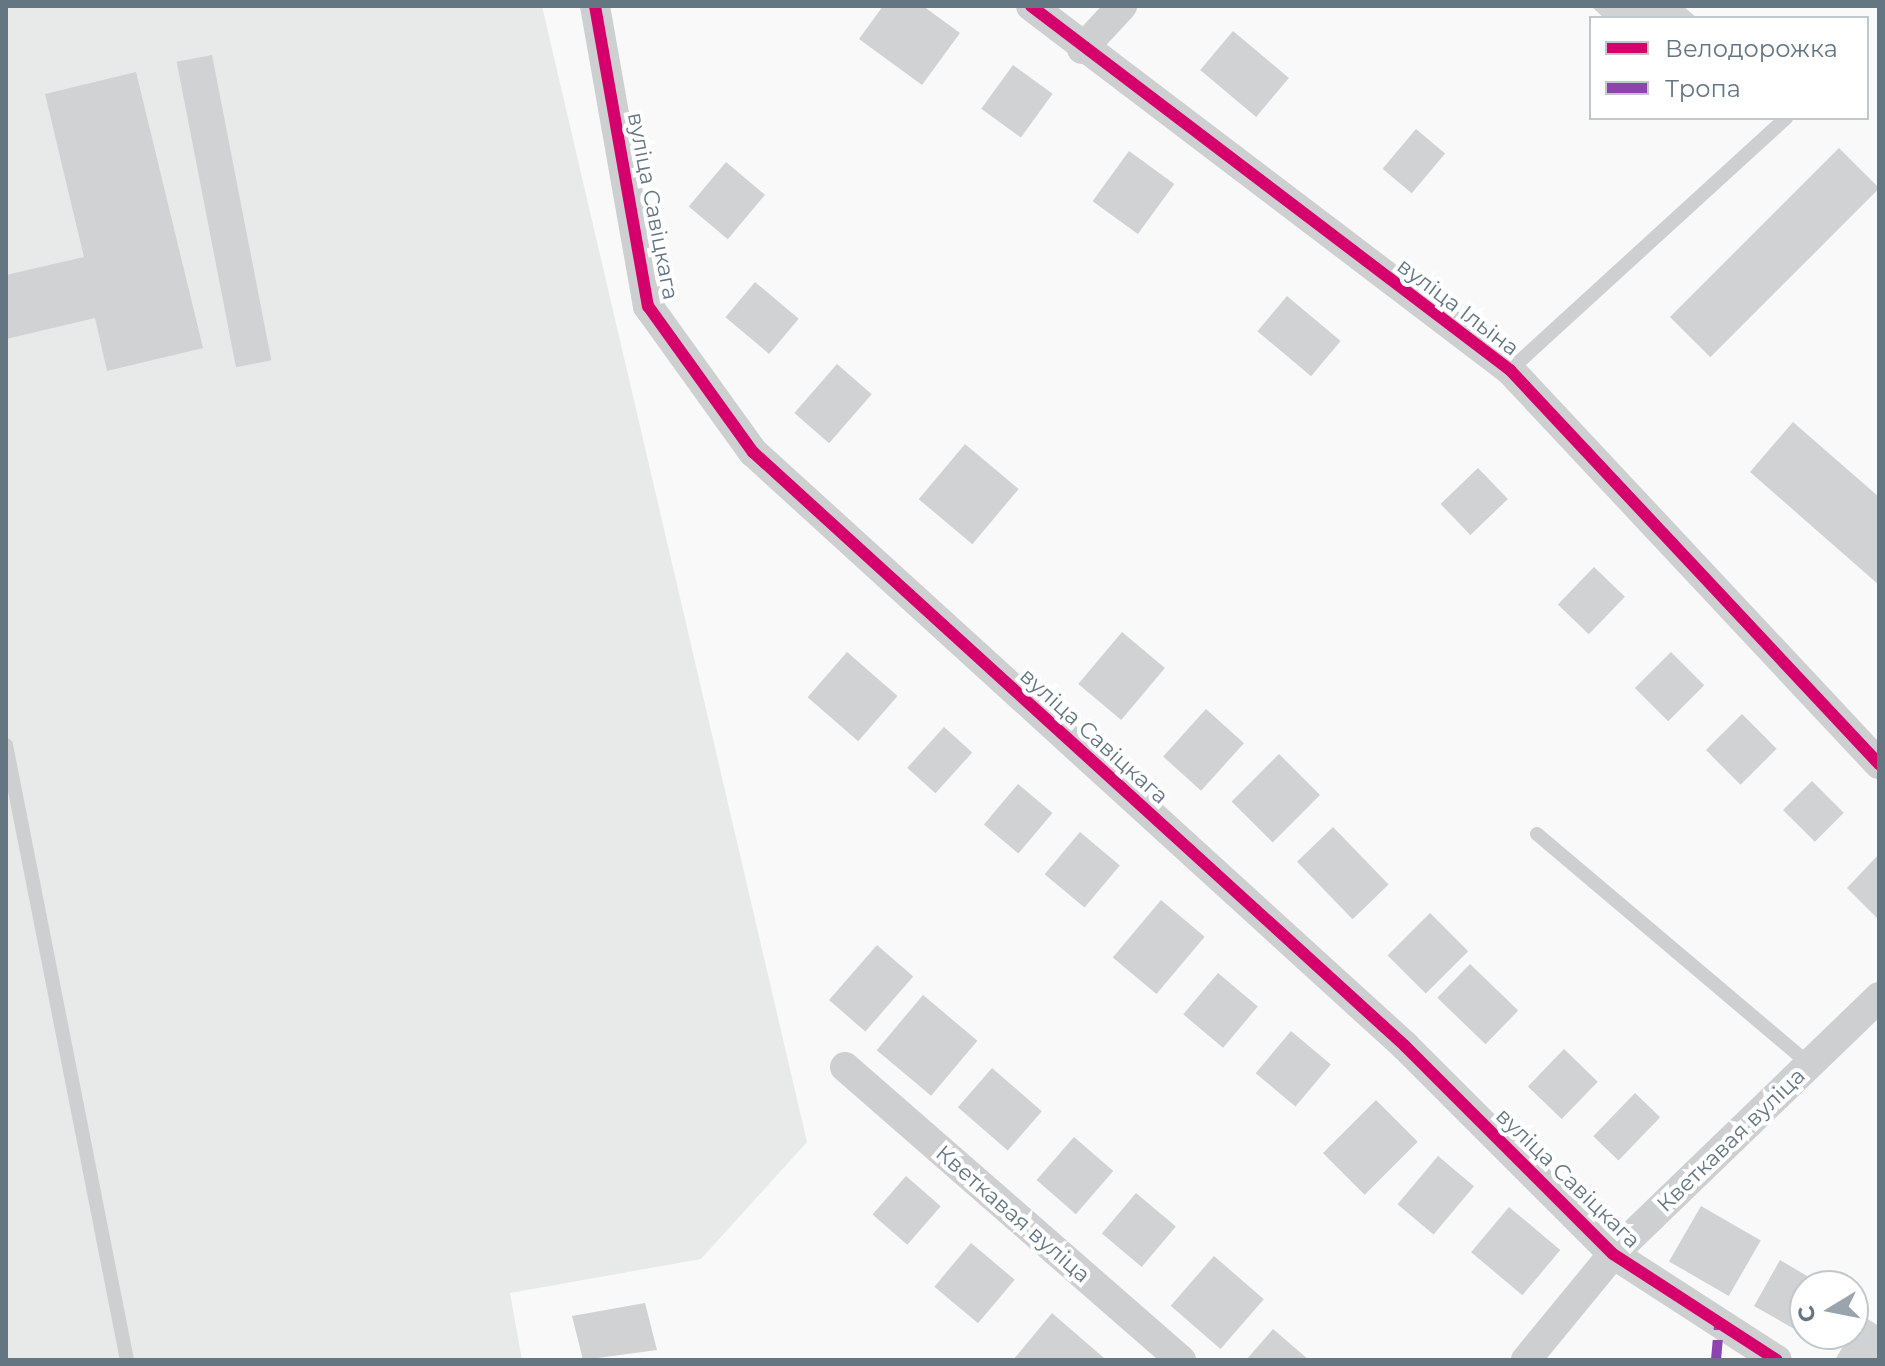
<!DOCTYPE html>
<html>
<head>
<meta charset="utf-8">
<style>
	body { margin:0 }
	#map { position:relative; width:1885px; height:1366px; overflow:hidden; background:#f9f9f9; font-family:Montserrat,sans-serif }
	div>[style] { position:absolute }
	.built>* { inset:0; background:#e8e9e9 }
	.building>* { inset:0; background:#d0d2d3; transform-origin:0 0 }
	.lane>* { height:14px; margin:-7px; padding:0 7px; transform-origin:7px; border-radius:7px; background:#cecfd0 }
	.street>* { height:30px; margin:-15px; padding:0 15px; transform-origin:15px; border-radius:15px; background:#cecfd0 }
	.quiet>* { height:10px; margin-top:-5px; transform-origin:0; background:repeating-linear-gradient(90deg,#8e44ad 0 20px,transparent 0 30px) }
	.cycleway>* { height:12px; margin:-6px; padding:0 6px; transform-origin:6px; border-radius:6px; background:#d6006c }
	span { translate:-50% -50%; white-space:nowrap; text-align:center; line-height:1.15; -webkit-text-stroke:8px #fff; paint-order:stroke }
	.street-label { font-size:22px; color:#657683 }
	.frame { position:absolute; inset:0; border:8px solid #657683; pointer-events:none }
	.legend { position:absolute; left:1589px; top:16px; width:280px; height:104px; box-sizing:border-box; background:#fff; border:2px solid #c1c8cd; margin:0; padding:10px 14px; list-style:none; font-size:24px; color:#657683 }
	.legend li { display:flex; align-items:center; gap:16px; height:40px }
	.legend b { width:40px; border:2px solid #c1c8cd }
	.north { position:absolute; left:1789px; top:1270px; width:80px; height:80px; box-sizing:border-box; background:#fff; border:2px solid #c1c8cd; border-radius:50%; rotate:260deg; font-size:22px; font-weight:700; line-height:32px; text-align:center; color:#657683 }
	.north::after { content:''; display:block; margin:auto; width:28px; height:36px; background:#99a4ac; clip-path:polygon(50% 0,100% 100%,50% 72%,0 100%) }
</style>
</head>
<body>
<div id="map">
	<div class="built">
		<div style="clip-path:polygon(6px 6px,542px 6px,807px 1142px,701px 1259px,510px 1293px,522px 1360px,6px 1360px)"></div>
	</div>
	<div class="building">
		<div style="clip-path:polygon(883px 6px,923px 6px,960px 33px,922px 85px,859px 39px)"></div>
		<div style="clip-path:polygon(1591px 6px,1683px 6px,1697px 18px,1604px 18px)"></div>
		<div style="left:1233px;top:31px;width:73px;height:51px;rotate:40deg"></div>
		<div style="left:212px;top:55px;width:311px;height:36px;rotate:79deg"></div>
		<div style="left:1013px;top:65px;width:49px;height:54px;rotate:36deg"></div>
		<div style="clip-path:polygon(136px 72px,203px 348px,107px 371px,95px 318px,6px 339px,6px 275px,84px 257px,45px 94px)"></div>
		<div style="left:1416px;top:129px;width:38px;height:52px;rotate:40deg"></div>
		<div style="left:1839px;top:148px;width:57px;height:239px;rotate:45deg"></div>
		<div style="left:1129px;top:151px;width:56px;height:62px;rotate:36deg"></div>
		<div style="left:726px;top:162px;width:51px;height:58px;rotate:40deg"></div>
		<div style="left:755px;top:282px;width:57px;height:46px;rotate:40deg"></div>
		<div style="left:1287px;top:296px;width:70px;height:46px;rotate:40deg"></div>
		<div style="left:837px;top:364px;width:46px;height:65px;rotate:41deg"></div>
		<div style="clip-path:polygon(1793px 422px,1879px 497px,1879px 585px,1750px 472px)"></div>
		<div style="left:965px;top:444px;width:70px;height:72px;rotate:40deg"></div>
		<div style="left:1478px;top:468px;width:43px;height:52px;rotate:46deg"></div>
		<div style="left:1594px;top:567px;width:43px;height:52px;rotate:44deg"></div>
		<div style="left:1122px;top:632px;width:56px;height:68px;rotate:40deg"></div>
		<div style="left:847px;top:652px;width:67px;height:60px;rotate:41deg"></div>
		<div style="left:1671px;top:652px;width:47px;height:51px;rotate:45deg"></div>
		<div style="left:1206px;top:709px;width:51px;height:64px;rotate:42deg"></div>
		<div style="left:1742px;top:714px;width:49px;height:51px;rotate:45deg"></div>
		<div style="left:944px;top:727px;width:38px;height:55px;rotate:42deg"></div>
		<div style="left:1279px;top:754px;width:58px;height:67px;rotate:45deg"></div>
		<div style="left:1812px;top:781px;width:45px;height:41px;rotate:45deg"></div>
		<div style="left:1018px;top:784px;width:45px;height:53px;rotate:40deg"></div>
		<div style="left:1333px;top:827px;width:80px;height:50px;rotate:46deg"></div>
		<div style="left:1080px;top:832px;width:52px;height:55px;rotate:40deg"></div>
		<div style="clip-path:polygon(1879px 854px,1879px 920px,1847px 888px)"></div>
		<div style="left:1161px;top:900px;width:57px;height:75px;rotate:40deg"></div>
		<div style="left:1430px;top:913px;width:54px;height:60px;rotate:45deg"></div>
		<div style="left:877px;top:945px;width:48px;height:73px;rotate:41deg"></div>
		<div style="left:1470px;top:964px;width:67px;height:47px;rotate:44deg"></div>
		<div style="left:1218px;top:973px;width:52px;height:54px;rotate:40deg"></div>
		<div style="left:923px;top:995px;width:71px;height:72px;rotate:40deg"></div>
		<div style="left:1291px;top:1031px;width:52px;height:55px;rotate:40deg"></div>
		<div style="left:1564px;top:1049px;width:47px;height:52px;rotate:44deg"></div>
		<div style="left:992px;top:1068px;width:66px;height:52px;rotate:41deg"></div>
		<div style="left:1635px;top:1093px;width:35px;height:60px;rotate:44deg"></div>
		<div style="left:1376px;top:1100px;width:59px;height:75px;rotate:45deg"></div>
		<div style="left:1074px;top:1137px;width:52px;height:57px;rotate:41deg"></div>
		<div style="left:1438px;top:1156px;width:47px;height:63px;rotate:40deg"></div>
		<div style="left:906px;top:1176px;width:46px;height:51px;rotate:41deg"></div>
		<div style="left:1136px;top:1193px;width:52px;height:53px;rotate:40deg"></div>
		<div style="left:1701px;top:1206px;width:69px;height:64px;rotate:30deg"></div>
		<div style="left:1509px;top:1207px;width:67px;height:59px;rotate:40deg"></div>
		<div style="left:971px;top:1243px;width:57px;height:57px;rotate:40deg"></div>
		<div style="left:1214px;top:1256px;width:66px;height:66px;rotate:41deg"></div>
		<div style="clip-path:polygon(1780px 1260px,1824px 1286px,1805px 1286px,1805px 1334px,1822px 1334px,1817px 1342px,1754px 1306px)"></div>
		<div style="clip-path:polygon(645px 1303px,657px 1350px,583px 1360px,572px 1316px)"></div>
		<div style="clip-path:polygon(1052px 1313px,1104px 1358px,1102px 1360px,1013px 1360px)"></div>
		<div style="clip-path:polygon(1861px 1315px,1879px 1326px,1879px 1360px,1835px 1360px)"></div>
		<div style="clip-path:polygon(1273px 1329px,1309px 1360px,1246px 1360px)"></div>
	</div>
	<div class="lane">
		<div style="left:1510px;top:370px;width:374px;rotate:-42.4deg"></div>
		<div style="left:6px;top:745px;width:627px;rotate:78.87deg"></div>
		<div style="left:1537px;top:834px;width:356px;rotate:40.2deg"></div>
	</div>
	<div class="street">
		<div style="left:595px;top:6px;width:305px;rotate:80deg"></div>
		<div style="left:648px;top:306px;width:180px;rotate:54.3deg"></div>
		<div style="left:753px;top:452px;width:882px;rotate:42.33deg"></div>
		<div style="left:1405px;top:1046px;width:294px;rotate:45deg"></div>
		<div style="left:1613px;top:1254px;width:195px;rotate:32.9deg"></div>
		<div style="left:1031px;top:6px;width:602px;rotate:37.23deg"></div>
		<div style="left:1510px;top:370px;width:540px;rotate:46.88deg"></div>
		<div style="left:1082px;top:49px;width:59px;rotate:-47.1deg"></div>
		<div style="left:845px;top:1067px;width:446px;rotate:41.1deg"></div>
		<div style="left:1526px;top:1360px;width:137px;rotate:-50.6deg"></div>
		<div style="left:1613px;top:1254px;width:370px;rotate:-44deg"></div>
	</div>
	<div class="quiet">
		<div style="left:1716px;top:1360px;width:37px;rotate:-85deg"></div>
	</div>
	<div class="cycleway">
		<div style="left:595px;top:6px;width:305px;rotate:80deg"></div>
		<div style="left:648px;top:306px;width:180px;rotate:54.3deg"></div>
		<div style="left:753px;top:452px;width:882px;rotate:42.33deg"></div>
		<div style="left:1405px;top:1046px;width:294px;rotate:45deg"></div>
		<div style="left:1613px;top:1254px;width:195px;rotate:32.9deg"></div>
		<div style="left:1031px;top:6px;width:602px;rotate:37.23deg"></div>
		<div style="left:1510px;top:370px;width:540px;rotate:46.88deg"></div>
	</div>
	<div class="street-label">
		<span style="left:653px;top:206px;rotate:79deg">вуліца Савіцкага</span>
		<span style="left:1458px;top:307px;rotate:37deg">вуліца Ільіна</span>
		<span style="left:1094px;top:736px;rotate:42deg">вуліца Савіцкага</span>
		<span style="left:1731px;top:1140px;rotate:-44deg">Кветкавая вуліца</span>
		<span style="left:1568px;top:1178px;rotate:44deg">вуліца Савіцкага</span>
		<span style="left:1013px;top:1214px;rotate:41deg">Кветкавая вуліца</span>
	</div>
	<div class="frame"></div>
	<ul class="legend">
	<li><b style="height:10px;background:#d6006c"></b>Велодорожка</li>
	<li><b style="height:10px;background:#8e44ad"></b>Тропа</li>
	</ul>
	<div class="north">С</div>
</div>
</body>
</html>
